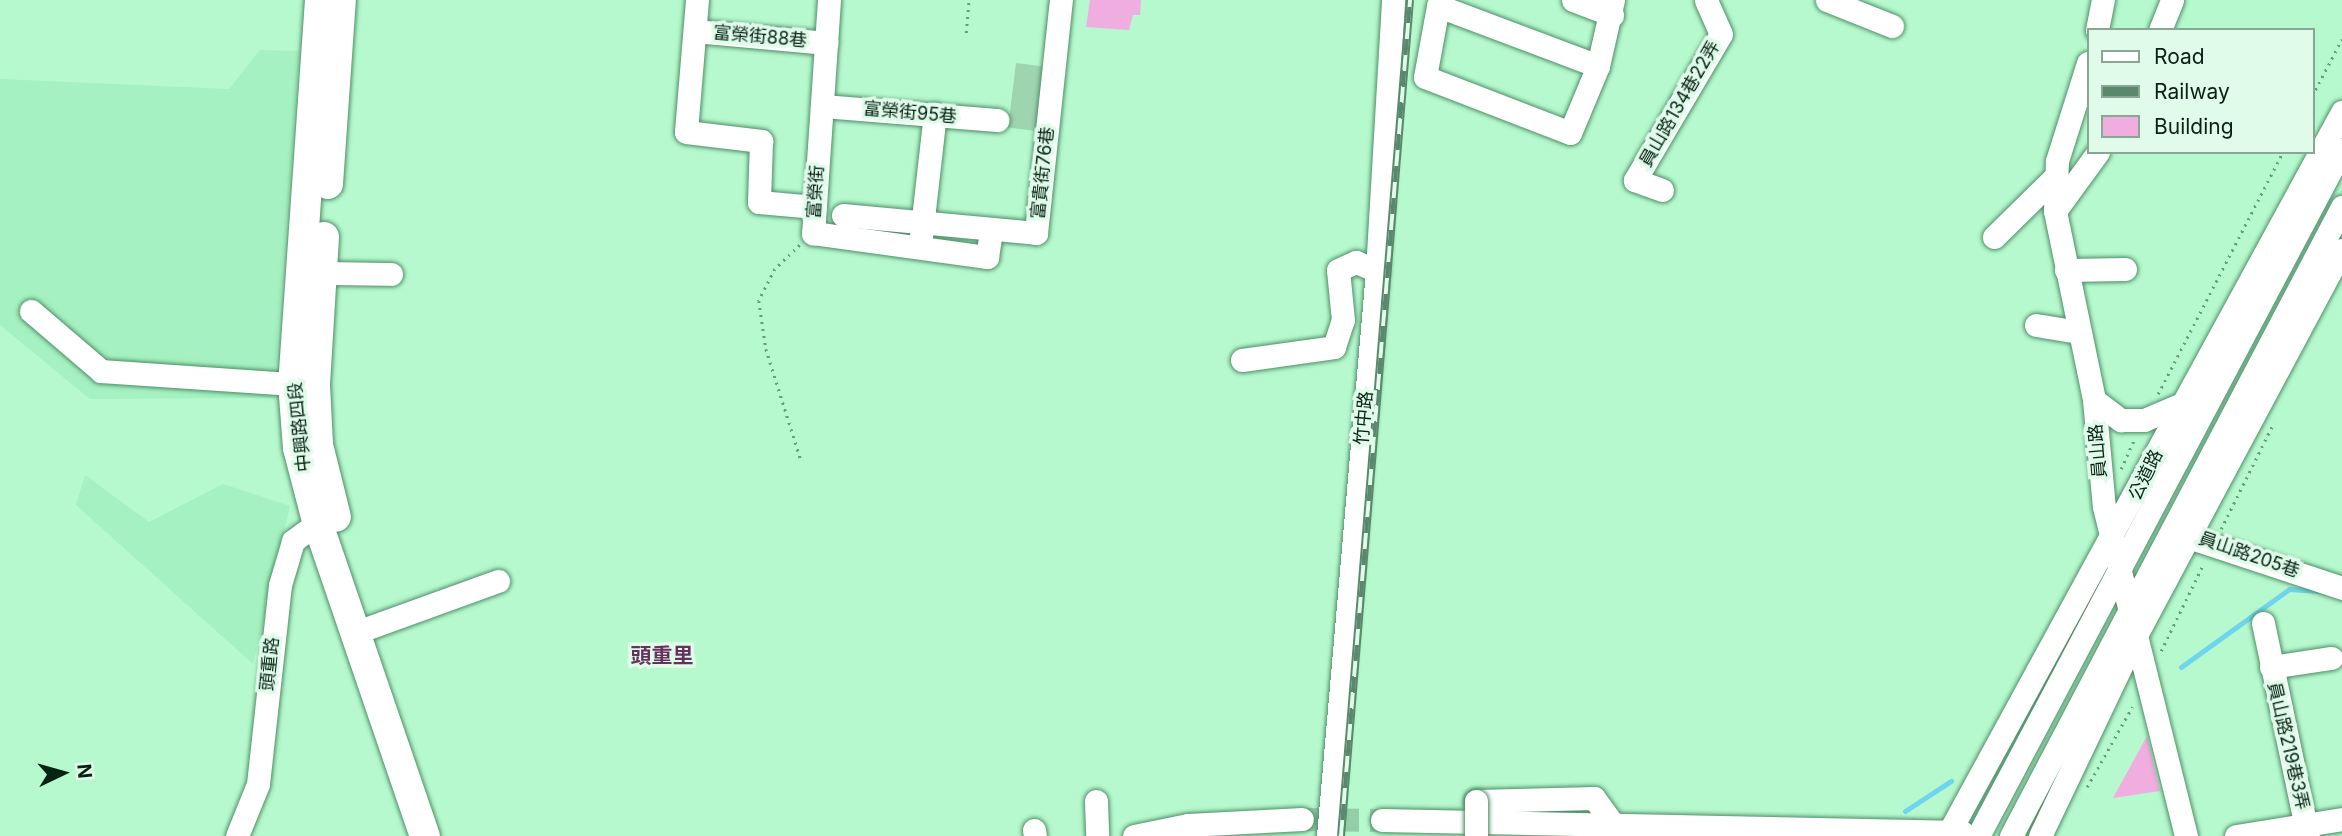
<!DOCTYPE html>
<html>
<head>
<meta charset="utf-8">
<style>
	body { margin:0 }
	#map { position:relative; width:2342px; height:836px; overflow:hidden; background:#b6f9ce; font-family:Inter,"Noto Sans TC",sans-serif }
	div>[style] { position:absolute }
	.built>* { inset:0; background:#a5f1c1 }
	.green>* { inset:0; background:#9fd4b1; transform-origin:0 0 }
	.stream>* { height:5px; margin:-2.5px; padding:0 2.5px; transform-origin:2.5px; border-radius:2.5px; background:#6fd4ed }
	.building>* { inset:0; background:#f0addf }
	.minor-tunnel>* { height:23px; margin-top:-11.5px; transform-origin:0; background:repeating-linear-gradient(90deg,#93cea9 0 23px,transparent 0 34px) }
	.path>* { height:2.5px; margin-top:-1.25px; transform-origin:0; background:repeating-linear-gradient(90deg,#699b7c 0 2px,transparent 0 7px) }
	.roads { filter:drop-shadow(0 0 2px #4e8e67) drop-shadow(0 0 2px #4e8e67) }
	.minor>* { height:23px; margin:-11.5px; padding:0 11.5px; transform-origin:11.5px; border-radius:11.5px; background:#fff }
	.major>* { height:30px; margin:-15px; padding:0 15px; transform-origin:15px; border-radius:15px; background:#fff }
	.rail>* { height:8px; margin-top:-4px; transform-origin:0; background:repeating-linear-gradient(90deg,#e1fbea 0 16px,#5a886c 0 32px); box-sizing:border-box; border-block:2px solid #5a886c }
	.bridges { filter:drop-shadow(0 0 2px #4e8e67) drop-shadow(0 0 2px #4e8e67) }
	.minor-bridge>* { height:23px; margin:-11.5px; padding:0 11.5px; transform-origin:11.5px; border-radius:11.5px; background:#fff }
	span { translate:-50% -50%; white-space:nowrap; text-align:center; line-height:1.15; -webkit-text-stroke:7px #e1fbea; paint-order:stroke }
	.street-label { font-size:18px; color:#072314 }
	.quarter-label { font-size:21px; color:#68305c; font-weight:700 }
	.legend { position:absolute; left:2087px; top:28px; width:228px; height:126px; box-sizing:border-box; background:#e1fbea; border:2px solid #8aa594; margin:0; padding:9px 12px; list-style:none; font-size:21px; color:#072314 }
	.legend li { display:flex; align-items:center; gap:14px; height:35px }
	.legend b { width:35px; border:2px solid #8aa594 }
	.north { position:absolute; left:28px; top:738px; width:70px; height:70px; -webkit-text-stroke:5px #e1fbea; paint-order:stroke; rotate:85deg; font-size:19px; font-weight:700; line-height:28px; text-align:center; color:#072314 }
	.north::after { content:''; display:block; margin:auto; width:24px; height:32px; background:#072314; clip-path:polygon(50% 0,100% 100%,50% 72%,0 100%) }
</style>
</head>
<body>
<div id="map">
	<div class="built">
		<div style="clip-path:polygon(260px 50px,299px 51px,273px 398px,90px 399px,0 325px,0 79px,229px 89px)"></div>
		<div style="clip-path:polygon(85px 475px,149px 522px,223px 484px,290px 506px,253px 664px,76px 505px)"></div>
	</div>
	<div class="green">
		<div style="left:1016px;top:63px;width:32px;height:65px;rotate:7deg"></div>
	</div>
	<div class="stream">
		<div style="left:2181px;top:667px;width:133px;rotate:-35.8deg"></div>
		<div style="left:2289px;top:589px;width:29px;rotate:4deg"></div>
		<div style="left:1905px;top:811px;width:55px;rotate:-33.1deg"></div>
	</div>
	<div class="building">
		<div style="clip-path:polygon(1090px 0,1141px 0,1140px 15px,1133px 15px,1129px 30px,1086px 27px)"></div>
		<div style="clip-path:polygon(2147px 736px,2160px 791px,2113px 798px)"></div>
	</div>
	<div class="minor-tunnel">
		<div style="left:1302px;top:819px;width:80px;rotate:0.7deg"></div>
	</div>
	<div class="path">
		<div style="left:966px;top:33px;width:33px;rotate:-85deg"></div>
		<div style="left:2312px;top:96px;width:64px;rotate:-62.2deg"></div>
		<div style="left:800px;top:245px;width:35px;rotate:136deg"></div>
		<div style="left:775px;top:269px;width:36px;rotate:117deg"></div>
		<div style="left:759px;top:301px;width:49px;rotate:81.7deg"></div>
		<div style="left:766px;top:349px;width:116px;rotate:72.5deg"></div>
		<div style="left:2158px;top:394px;width:272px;rotate:-62.7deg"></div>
		<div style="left:2121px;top:469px;width:32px;rotate:-66deg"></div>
		<div style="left:2221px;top:529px;width:119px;rotate:-63.6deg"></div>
		<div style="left:2161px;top:651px;width:98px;rotate:-64deg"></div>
		<div style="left:2087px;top:787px;width:92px;rotate:-60.6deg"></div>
	</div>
	<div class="roads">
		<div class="minor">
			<div style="left:697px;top:0;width:132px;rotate:94.8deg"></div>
			<div style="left:686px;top:132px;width:76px;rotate:6.8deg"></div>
			<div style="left:761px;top:141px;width:61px;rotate:91.9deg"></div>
			<div style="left:759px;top:202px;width:56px;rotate:5.1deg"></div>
			<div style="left:829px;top:0;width:234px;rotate:93.9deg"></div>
			<div style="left:813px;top:233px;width:176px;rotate:7.9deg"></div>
			<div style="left:987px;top:257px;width:26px;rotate:-81deg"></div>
			<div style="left:1573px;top:0;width:42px;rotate:21deg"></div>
			<div style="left:1827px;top:0;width:70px;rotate:21.8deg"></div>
			<div style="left:2097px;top:30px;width:31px;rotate:-79deg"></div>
			<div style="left:2160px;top:30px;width:32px;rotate:-68deg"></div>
			<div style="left:695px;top:31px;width:132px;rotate:5.2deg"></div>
			<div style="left:2088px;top:63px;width:103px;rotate:107.6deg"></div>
			<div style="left:2057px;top:161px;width:50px;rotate:92.3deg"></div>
			<div style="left:2055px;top:211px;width:193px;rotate:78.3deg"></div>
			<div style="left:2094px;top:400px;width:107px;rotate:84.7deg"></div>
			<div style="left:2104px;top:507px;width:339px;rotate:76deg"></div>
			<div style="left:1598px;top:66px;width:171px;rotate:-159.4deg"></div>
			<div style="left:1438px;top:6px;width:72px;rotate:100.4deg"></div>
			<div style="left:1425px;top:77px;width:155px;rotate:21.1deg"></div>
			<div style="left:1570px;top:133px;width:73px;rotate:-67.3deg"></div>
			<div style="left:1598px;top:66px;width:68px;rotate:-77.2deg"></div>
			<div style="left:822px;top:106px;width:176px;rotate:4.6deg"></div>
			<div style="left:1662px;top:190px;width:29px;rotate:-160deg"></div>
			<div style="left:1635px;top:180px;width:169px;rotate:-59.5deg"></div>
			<div style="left:1721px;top:34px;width:37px;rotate:-114deg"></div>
			<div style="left:2055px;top:211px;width:73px;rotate:-53.9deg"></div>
			<div style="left:843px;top:215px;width:194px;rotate:5.3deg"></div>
			<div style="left:1036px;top:233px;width:234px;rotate:-83.9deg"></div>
			<div style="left:921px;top:236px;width:123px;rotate:-83.5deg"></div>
			<div style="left:1994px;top:237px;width:87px;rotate:-44.5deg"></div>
			<div style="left:2066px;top:270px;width:59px;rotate:-1deg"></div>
			<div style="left:322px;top:273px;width:69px;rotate:0.8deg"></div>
			<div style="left:31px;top:311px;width:92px;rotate:40.6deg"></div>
			<div style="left:101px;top:371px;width:207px;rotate:3.9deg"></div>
			<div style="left:2036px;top:325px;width:44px;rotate:9.2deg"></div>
			<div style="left:1242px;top:360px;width:93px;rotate:-8deg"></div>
			<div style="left:1334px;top:347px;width:28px;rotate:-72deg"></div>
			<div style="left:1343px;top:320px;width:50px;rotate:-95.7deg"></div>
			<div style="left:1338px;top:270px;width:20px;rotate:-24deg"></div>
			<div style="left:1356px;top:262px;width:23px;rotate:23deg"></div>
			<div style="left:2094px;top:400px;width:34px;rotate:37deg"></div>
			<div style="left:2121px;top:420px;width:23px"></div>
			<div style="left:2144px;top:420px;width:39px;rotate:-23deg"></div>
			<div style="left:2182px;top:535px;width:169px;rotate:18.3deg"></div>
			<div style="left:2263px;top:623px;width:218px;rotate:78.1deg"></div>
			<div style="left:357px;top:632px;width:150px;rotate:-19.9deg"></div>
			<div style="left:2271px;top:667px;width:61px;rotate:-8.5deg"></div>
			<div style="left:1096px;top:801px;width:35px;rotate:88deg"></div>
			<div style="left:1476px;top:801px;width:118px;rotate:-1.5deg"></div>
			<div style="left:1594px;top:798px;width:31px;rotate:54deg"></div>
			<div style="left:1382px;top:820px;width:580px;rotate:1.19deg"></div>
			<div style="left:1034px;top:830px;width:6px;rotate:81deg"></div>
			<div style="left:237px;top:836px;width:56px;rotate:-68deg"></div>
			<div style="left:258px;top:784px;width:200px;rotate:-83.7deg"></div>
			<div style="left:280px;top:585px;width:46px;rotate:-73.5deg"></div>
			<div style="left:293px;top:541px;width:44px;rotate:-36.6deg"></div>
			<div style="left:1134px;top:836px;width:55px;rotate:-11.5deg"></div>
			<div style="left:1188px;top:825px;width:114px;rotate:-3deg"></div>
			<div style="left:1328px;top:836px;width:567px;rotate:-85.04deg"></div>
			<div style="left:1377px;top:271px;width:271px;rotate:-86.6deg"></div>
			<div style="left:1947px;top:836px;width:825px;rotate:-61.38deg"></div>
			<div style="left:1978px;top:836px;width:777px;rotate:-62.08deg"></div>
			<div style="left:2011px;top:836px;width:711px;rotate:-62.25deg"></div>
			<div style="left:2040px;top:836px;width:218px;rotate:-64.5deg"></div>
			<div style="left:2134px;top:639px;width:441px;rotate:-61.9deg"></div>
			<div style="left:2236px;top:836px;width:107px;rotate:-9.1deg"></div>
		</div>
		<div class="major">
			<div style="left:320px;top:0;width:384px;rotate:94deg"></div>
			<div style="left:293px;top:383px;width:65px;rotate:85.6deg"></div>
			<div style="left:298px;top:448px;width:75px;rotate:75.4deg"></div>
			<div style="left:317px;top:521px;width:333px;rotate:71.1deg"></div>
			<div style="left:328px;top:184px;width:184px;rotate:-86deg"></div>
			<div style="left:324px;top:237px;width:148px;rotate:93.5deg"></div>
			<div style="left:315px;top:385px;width:60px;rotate:87.1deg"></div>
			<div style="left:318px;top:445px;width:74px;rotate:76deg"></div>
		</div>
	</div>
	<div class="rail">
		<div style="left:1341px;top:836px;width:839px;rotate:-85.28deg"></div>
	</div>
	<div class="bridges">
		<div class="minor-bridge">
			<div style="left:1476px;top:836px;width:35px;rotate:-90deg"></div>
		</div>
	</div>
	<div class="street-label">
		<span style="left:760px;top:37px;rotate:5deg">富榮街88巷</span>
		<span style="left:1680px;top:104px;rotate:-60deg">員山路134巷22弄</span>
		<span style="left:910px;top:113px;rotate:5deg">富榮街95巷</span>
		<span style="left:1043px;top:173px;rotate:-84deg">富貴街76巷</span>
		<span style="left:816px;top:192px;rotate:-86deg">富榮街</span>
		<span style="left:1364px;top:418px;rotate:-85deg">竹中路</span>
		<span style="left:300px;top:427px;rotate:-96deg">中興路四段</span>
		<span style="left:2098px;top:451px;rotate:-95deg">員山路</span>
		<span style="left:2146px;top:475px;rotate:-64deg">公道路</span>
		<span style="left:2249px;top:555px;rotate:19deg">員山路205巷</span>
		<span style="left:270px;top:664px;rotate:-84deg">頭重路</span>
		<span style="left:2288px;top:746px;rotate:77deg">員山路219巷3弄</span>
	</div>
	<div class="quarter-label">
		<span style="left:662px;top:656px">頭重里</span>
	</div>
	<ul class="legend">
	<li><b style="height:9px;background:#fff"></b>Road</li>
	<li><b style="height:9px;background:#5a886c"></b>Railway</li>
	<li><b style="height:19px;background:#f0addf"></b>Building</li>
	</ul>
	<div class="north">N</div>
</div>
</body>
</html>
